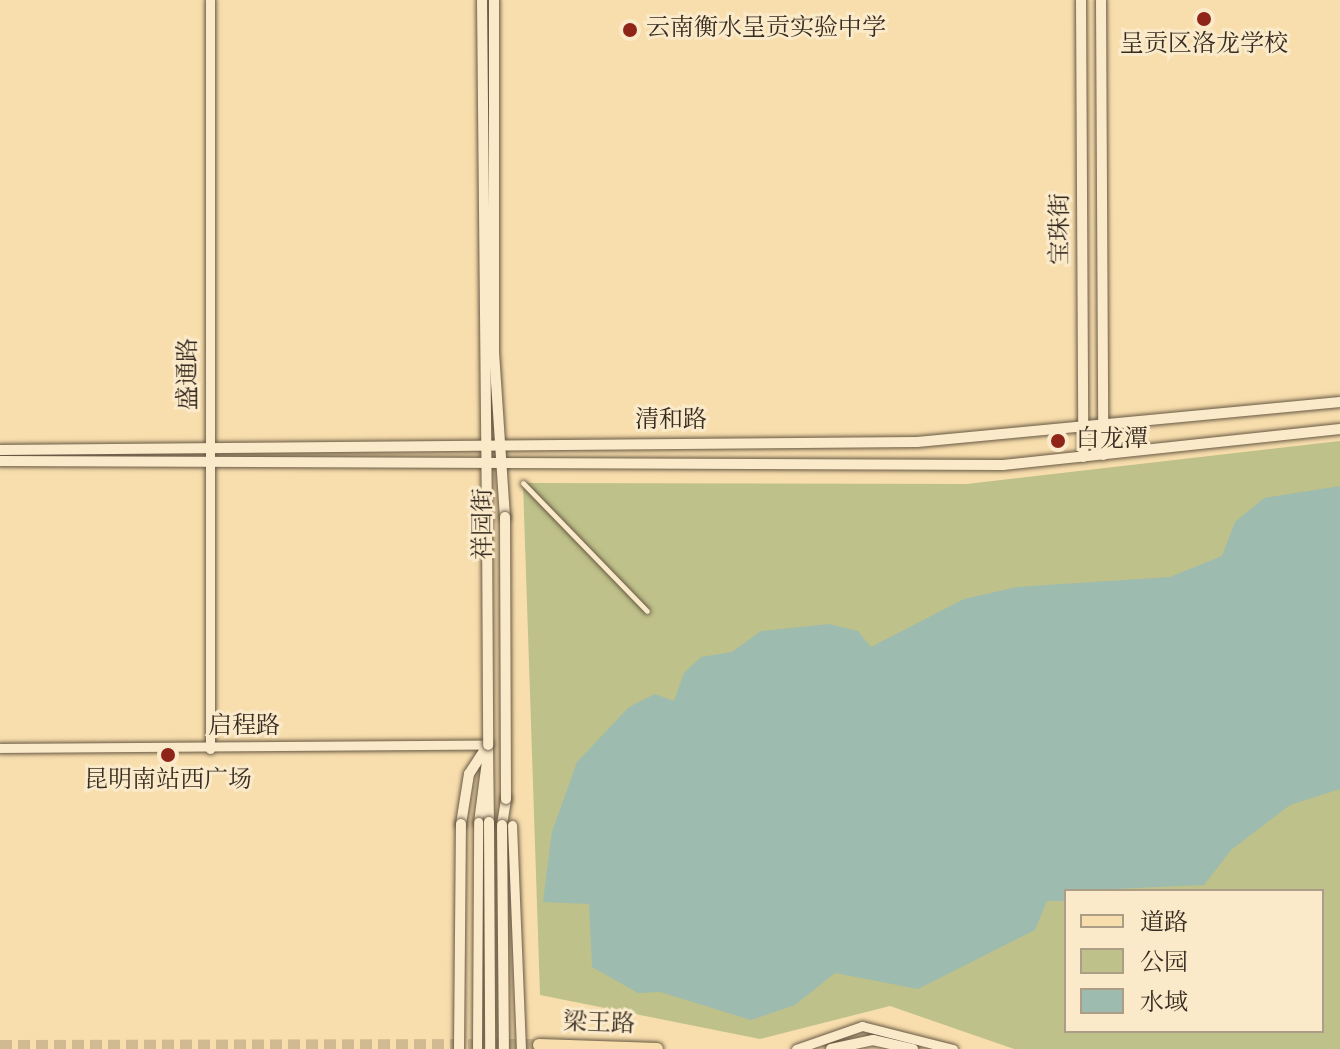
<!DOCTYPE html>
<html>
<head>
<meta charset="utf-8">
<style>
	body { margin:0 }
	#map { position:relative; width:1340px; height:1049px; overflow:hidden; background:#f8dead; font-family:Vollkorn,"Noto Serif SC",serif }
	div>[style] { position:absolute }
	.green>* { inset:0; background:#bec189 }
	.water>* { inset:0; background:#9ebbaf }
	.primary-tunnel>* { height:12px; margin-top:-6px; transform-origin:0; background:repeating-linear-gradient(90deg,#d1ba91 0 12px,transparent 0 18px) }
	.roads { filter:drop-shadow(0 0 2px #675844) drop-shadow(0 0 2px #675844) }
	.pedestrian>* { height:5px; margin:-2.5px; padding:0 2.5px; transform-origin:2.5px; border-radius:2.5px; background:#faeaca }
	.tertiary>* { height:9px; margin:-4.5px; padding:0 4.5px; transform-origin:4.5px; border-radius:4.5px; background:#faeaca }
	.secondary>* { height:10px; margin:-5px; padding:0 5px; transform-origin:5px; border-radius:5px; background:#faeaca }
	.primary>* { height:12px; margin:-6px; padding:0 6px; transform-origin:6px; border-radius:6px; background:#f8dead }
	.bridges { filter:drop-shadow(0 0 2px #675844) drop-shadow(0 0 2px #675844) }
	.tertiary-bridge>* { height:9px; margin:-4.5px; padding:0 4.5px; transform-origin:4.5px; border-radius:4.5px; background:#faeaca }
	.secondary-bridge>* { height:10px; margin:-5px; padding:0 5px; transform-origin:5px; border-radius:5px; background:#faeaca }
	.dots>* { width:22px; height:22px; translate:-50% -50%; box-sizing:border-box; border:4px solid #faeaca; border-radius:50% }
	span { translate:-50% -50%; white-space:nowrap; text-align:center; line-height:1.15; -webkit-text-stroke:6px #faeaca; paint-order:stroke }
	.poi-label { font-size:24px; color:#372c21 }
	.left { translate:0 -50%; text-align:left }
	.street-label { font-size:24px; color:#372c21 }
	.legend { position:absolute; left:1064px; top:889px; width:260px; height:144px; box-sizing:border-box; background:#faeaca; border:2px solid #ac9e86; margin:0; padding:10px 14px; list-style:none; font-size:24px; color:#372c21 }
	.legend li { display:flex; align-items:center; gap:16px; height:40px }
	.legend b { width:40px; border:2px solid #ac9e86 }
</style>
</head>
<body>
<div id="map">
	<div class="green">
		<div style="clip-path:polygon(evenodd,1340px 441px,1340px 1049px,1014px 1049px,890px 1006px,760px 1039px,540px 995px,523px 483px,967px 484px,1340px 441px,1066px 891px,1322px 891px,1322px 1031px,1066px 1031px,1066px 891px)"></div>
	</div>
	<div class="water">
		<div style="clip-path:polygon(1340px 486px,1340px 789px,1290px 805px,1231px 850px,1204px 885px,1066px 891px,1066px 901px,1047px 901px,1035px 930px,918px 989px,835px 973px,795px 1005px,751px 1020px,660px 992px,638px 993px,592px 967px,589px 904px,543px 902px,552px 832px,577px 762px,629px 707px,655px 694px,674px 701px,684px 673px,701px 657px,732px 652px,761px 631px,829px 624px,858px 631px,871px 647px,964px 599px,1017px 587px,1170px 577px,1222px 556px,1235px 522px,1264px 498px)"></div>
	</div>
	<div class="primary-tunnel">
		<div style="left:0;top:1046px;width:539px;rotate:-0.11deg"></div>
	</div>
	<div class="roads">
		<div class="pedestrian">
			<div style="left:523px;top:483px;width:178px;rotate:45.9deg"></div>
		</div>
		<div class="tertiary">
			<div style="left:210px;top:0;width:749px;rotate:90deg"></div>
			<div style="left:0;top:748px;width:488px;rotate:-0.4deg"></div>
			<div style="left:488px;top:745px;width:78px;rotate:97.4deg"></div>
			<div style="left:796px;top:1049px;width:70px;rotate:-19.2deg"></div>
			<div style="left:862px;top:1026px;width:94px;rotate:14.2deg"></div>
		</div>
		<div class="secondary">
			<div style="left:482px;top:0;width:518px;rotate:89.45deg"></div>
			<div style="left:494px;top:0;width:352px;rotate:90deg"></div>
			<div style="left:494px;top:352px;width:165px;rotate:86.2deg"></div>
			<div style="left:1081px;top:0;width:457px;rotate:89.7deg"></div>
			<div style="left:1101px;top:0;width:455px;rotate:89.7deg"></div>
			<div style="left:0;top:450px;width:917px;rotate:-0.5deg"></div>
			<div style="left:917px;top:442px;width:425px;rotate:-5.4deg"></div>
			<div style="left:0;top:461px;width:1003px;rotate:0.23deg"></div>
			<div style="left:1003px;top:465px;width:339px;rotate:-6.1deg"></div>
			<div style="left:488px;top:745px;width:77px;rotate:89.3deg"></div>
			<div style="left:461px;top:824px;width:51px;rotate:-80.9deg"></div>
			<div style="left:469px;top:774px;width:35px;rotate:-57deg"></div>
			<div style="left:502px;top:825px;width:26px;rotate:-81deg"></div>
			<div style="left:831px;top:1049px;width:43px;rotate:-12.1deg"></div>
			<div style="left:873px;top:1040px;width:41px;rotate:12.7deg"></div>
		</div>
		<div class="primary">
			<div style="left:539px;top:1045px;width:118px;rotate:1.9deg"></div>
		</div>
	</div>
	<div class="bridges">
		<div class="tertiary-bridge">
			<div style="left:512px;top:825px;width:224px;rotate:87.7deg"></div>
			<div style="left:477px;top:1049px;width:227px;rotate:-89.7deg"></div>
		</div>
		<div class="secondary-bridge">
			<div style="left:505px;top:517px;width:282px;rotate:89.8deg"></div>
			<div style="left:487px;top:518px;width:227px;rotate:89.7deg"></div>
			<div style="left:489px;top:822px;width:227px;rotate:89.7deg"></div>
			<div style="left:502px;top:825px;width:224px;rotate:89.5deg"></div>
			<div style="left:459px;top:1049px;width:225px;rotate:-89.5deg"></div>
		</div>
	</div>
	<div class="dots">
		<div style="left:1204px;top:19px;background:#8f2418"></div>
		<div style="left:630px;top:30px;background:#8f2418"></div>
		<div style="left:1058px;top:441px;background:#8f2418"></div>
		<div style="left:168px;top:755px;background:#8f2418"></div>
	</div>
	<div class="poi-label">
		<span class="left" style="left:646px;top:30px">云南衡水呈贡实验中学</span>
		<span style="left:1204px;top:46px">呈贡区洛龙学校</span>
		<span class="left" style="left:1076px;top:441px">白龙潭</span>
		<span style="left:168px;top:782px">昆明南站西广场</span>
	</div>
	<div class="street-label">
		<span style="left:1062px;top:229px;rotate:-90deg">宝珠街</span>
		<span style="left:190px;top:374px;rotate:-90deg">盛通路</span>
		<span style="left:671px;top:422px">清和路</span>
		<span style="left:485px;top:524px;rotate:-90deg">祥园街</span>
		<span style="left:244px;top:728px">启程路</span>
		<span style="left:599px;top:1025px;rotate:2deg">梁王路</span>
	</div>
	<ul class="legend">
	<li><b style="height:10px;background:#f8dead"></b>道路</li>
	<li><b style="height:22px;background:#bec189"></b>公园</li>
	<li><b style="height:22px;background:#9ebbaf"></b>水域</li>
	</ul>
</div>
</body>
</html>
